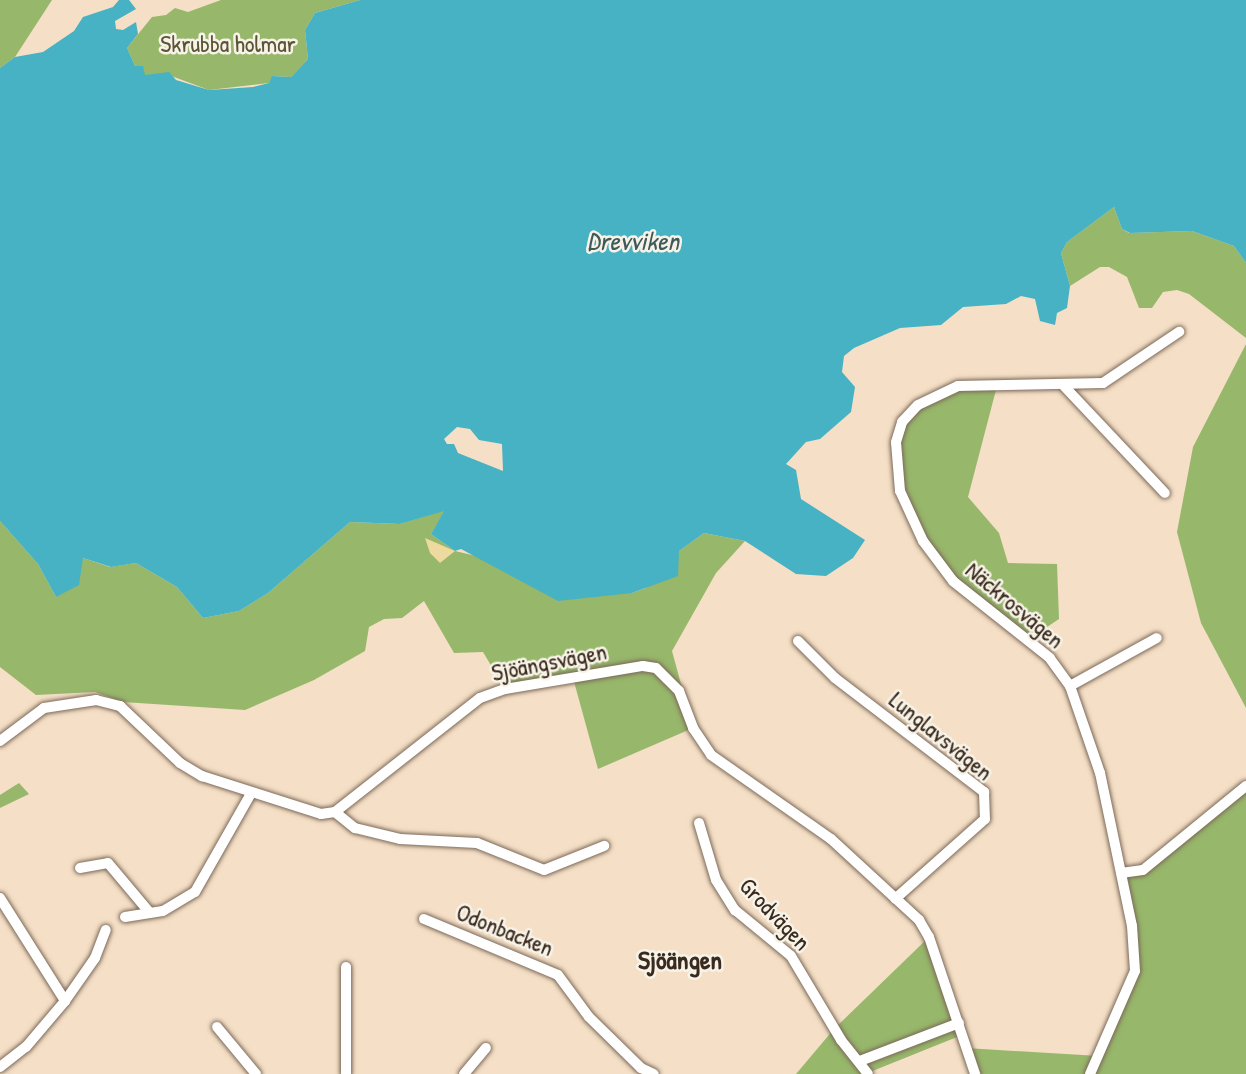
<!DOCTYPE html>
<html>
<head>
<meta charset="utf-8">
<style>
	body { margin:0 }
	#map { position:relative; width:1246px; height:1074px; overflow:hidden; background:#f5dfc6; font-family:"Patrick Hand",sans-serif }
	div>[style] { position:absolute }
	.forest>* { inset:0; background:#97b76b }
	.sand>* { inset:0; background:#eeda9e }
	.water>* { inset:0; background:#46b2c3 }
	.roads { filter:drop-shadow(0 0 2px #7c6959) drop-shadow(0 0 2px #7c6959) }
	.street>* { height:10px; margin:-5px; padding:0 5px; transform-origin:5px; border-radius:5px; background:#fff }
	span { translate:-50% -50%; white-space:nowrap; text-align:center; line-height:1.15; -webkit-text-stroke:5px #f7f3e8; paint-order:stroke }
	.park-label { font-size:24px; color:#5c5535 }
	.street-label { font-size:24px; color:#3b2a1e }
	.water-label { font-size:26px; color:#3f5a58; font-style:italic }
	.neighbourhood-label { font-size:26px; color:#3b2a1e; font-weight:700 }
</style>
</head>
<body>
<div id="map">
	<div class="forest">
		<div style="clip-path:polygon(0 0,52px 0,15px 57px,0 68px)"></div>
		<div style="clip-path:polygon(221px 0,360px 0,315px 13px,305px 30px,308px 59px,291px 77px,273px 76px,269px 83px,209px 90px,166px 74px,145px 76px,135px 66px,127px 48px,152px 17px,166px 15px,175px 8px,188px 12px)"></div>
		<div style="clip-path:polygon(1114px 207px,1122px 229px,1129px 233px,1192px 231px,1234px 246px,1246px 263px,1246px 338px,1189px 294px,1177px 290px,1163px 292px,1152px 308px,1139px 308px,1127px 277px,1109px 267px,1100px 267px,1070px 286px,1061px 253px,1067px 242px)"></div>
		<div style="clip-path:polygon(1246px 344px,1246px 708px,1201px 623px,1177px 532px,1193px 447px)"></div>
		<div style="clip-path:polygon(958px 386px,997px 386px,968px 497px,999px 533px,1008px 563px,1057px 564px,1059px 619px,1029px 639px,953px 581px,923px 541px,897px 471px,902px 422px,918px 405px)"></div>
		<div style="clip-path:polygon(445px 510px,431px 534px,455px 551px,632px 593px,646px 588px,679px 551px,704px 533px,745px 541px,716px 573px,672px 651px,693px 728px,598px 769px,573px 678px,505px 689px,483px 652px,454px 653px,424px 601px,402px 618px,384px 619px,369px 627px,365px 651px,314px 680px,245px 710px,123px 702px,95px 692px,36px 695px,0 667px,0 521px,38px 564px,56px 597px,83px 558px,110px 567px,136px 563px,177px 587px,203px 618px,239px 611px,268px 593px,350px 522px,400px 524px)"></div>
		<div style="clip-path:polygon(19px 783px,29px 794px,0 808px,0 795px)"></div>
		<div style="clip-path:polygon(1246px 786px,1246px 1074px,975px 1074px,966px 1048px,1099px 1056px,1135px 971px,1121px 873px,1143px 870px)"></div>
		<div style="clip-path:polygon(929px 937px,962px 1035px,865px 1074px,796px 1074px,834px 1029px)"></div>
	</div>
	<div class="sand">
		<div style="clip-path:polygon(425px 538px,455px 551px,440px 563px,430px 553px)"></div>
	</div>
	<div class="water">
		<div style="clip-path:polygon(evenodd,119px 0,129px 0,136px 9px,115px 21px,116px 29px,123px 30px,136px 22px,138px 34px,127px 48px,135px 66px,143px 66px,145px 75px,169px 72px,176px 80px,209px 90px,253px 87px,269px 83px,272px 76px,291px 77px,308px 59px,305px 30px,315px 13px,360px 0,1246px 0,1246px 263px,1234px 246px,1192px 231px,1130px 233px,1122px 229px,1114px 207px,1067px 242px,1061px 253px,1070px 286px,1067px 308px,1057px 313px,1055px 325px,1040px 321px,1035px 299px,1021px 296px,1006px 304px,963px 307px,941px 325px,900px 328px,854px 348px,844px 356px,842px 372px,855px 387px,851px 412px,820px 439px,806px 442px,786px 464px,796px 470px,801px 499px,865px 540px,853px 558px,826px 576px,796px 574px,745px 541px,704px 533px,679px 551px,678px 576px,632px 593px,558px 601px,461px 549px,455px 551px,431px 534px,444px 511px,400px 524px,350px 522px,268px 593px,239px 611px,203px 618px,177px 587px,136px 563px,111px 567px,83px 558px,79px 585px,56px 597px,38px 564px,0 521px,0 68px,15px 57px,43px 52px,74px 31px,83px 17px,113px 7px,119px 0,457px 427px,470px 429px,479px 440px,502px 444px,503px 471px,458px 453px,454px 444px,447px 444px,444px 439px,457px 427px)"></div>
	</div>
	<div class="roads">
		<div class="street">
			<div style="left:1064px;top:386px;width:147px;rotate:46.7deg"></div>
			<div style="left:798px;top:641px;width:52px;rotate:45deg"></div>
			<div style="left:835px;top:678px;width:188px;rotate:37.4deg"></div>
			<div style="left:984px;top:792px;width:27px;rotate:88deg"></div>
			<div style="left:985px;top:819px;width:120px;rotate:138.4deg"></div>
			<div style="left:1070px;top:686px;width:99px;rotate:-28.9deg"></div>
			<div style="left:0;top:741px;width:55px;rotate:-36.9deg"></div>
			<div style="left:44px;top:708px;width:53px;rotate:-8.7deg"></div>
			<div style="left:96px;top:700px;width:25px;rotate:14deg"></div>
			<div style="left:120px;top:706px;width:83px;rotate:43.5deg"></div>
			<div style="left:180px;top:763px;width:26px;rotate:31deg"></div>
			<div style="left:202px;top:776px;width:125px;rotate:17.7deg"></div>
			<div style="left:321px;top:814px;width:14px;rotate:-8deg"></div>
			<div style="left:335px;top:812px;width:184px;rotate:-38.2deg"></div>
			<div style="left:480px;top:698px;width:27px;rotate:-20deg"></div>
			<div style="left:505px;top:689px;width:140px;rotate:-9.5deg"></div>
			<div style="left:643px;top:666px;width:13px;rotate:9deg"></div>
			<div style="left:656px;top:668px;width:33px;rotate:45deg"></div>
			<div style="left:679px;top:691px;width:40px;rotate:69deg"></div>
			<div style="left:693px;top:728px;width:32px;rotate:56deg"></div>
			<div style="left:711px;top:755px;width:146px;rotate:35deg"></div>
			<div style="left:831px;top:839px;width:120px;rotate:42.6deg"></div>
			<div style="left:919px;top:920px;width:20px;rotate:60deg"></div>
			<div style="left:929px;top:937px;width:145px;rotate:71.4deg"></div>
			<div style="left:335px;top:812px;width:26px;rotate:39deg"></div>
			<div style="left:355px;top:828px;width:46px;rotate:13.7deg"></div>
			<div style="left:400px;top:839px;width:77px;rotate:3deg"></div>
			<div style="left:477px;top:843px;width:72px;rotate:21.9deg"></div>
			<div style="left:544px;top:870px;width:65px;rotate:-21.8deg"></div>
			<div style="left:699px;top:823px;width:59px;rotate:73.4deg"></div>
			<div style="left:716px;top:880px;width:36px;rotate:58deg"></div>
			<div style="left:735px;top:910px;width:72px;rotate:39.4deg"></div>
			<div style="left:791px;top:956px;width:98px;rotate:59.2deg"></div>
			<div style="left:841px;top:1040px;width:43px;rotate:51.5deg"></div>
			<div style="left:80px;top:868px;width:28px;rotate:-10deg"></div>
			<div style="left:108px;top:863px;width:65px;rotate:50deg"></div>
			<div style="left:1121px;top:873px;width:22px;rotate:-8deg"></div>
			<div style="left:1143px;top:870px;width:133px;rotate:-39.2deg"></div>
			<div style="left:0;top:898px;width:122px;rotate:57.7deg"></div>
			<div style="left:125px;top:917px;width:38px;rotate:-9deg"></div>
			<div style="left:163px;top:911px;width:37px;rotate:-31deg"></div>
			<div style="left:195px;top:892px;width:112px;rotate:-60.4deg"></div>
			<div style="left:424px;top:919px;width:145px;rotate:22.7deg"></div>
			<div style="left:558px;top:975px;width:52px;rotate:53.6deg"></div>
			<div style="left:589px;top:1017px;width:73px;rotate:44.4deg"></div>
			<div style="left:641px;top:1068px;width:14px;rotate:25deg"></div>
			<div style="left:346px;top:967px;width:107px;rotate:90deg"></div>
			<div style="left:217px;top:1027px;width:61px;rotate:50.3deg"></div>
			<div style="left:860px;top:1061px;width:106px;rotate:-21deg"></div>
			<div style="left:0;top:1067px;width:33px;rotate:-38deg"></div>
			<div style="left:26px;top:1047px;width:60px;rotate:-49.7deg"></div>
			<div style="left:65px;top:1001px;width:52px;rotate:-55.1deg"></div>
			<div style="left:95px;top:958px;width:30px;rotate:-69deg"></div>
			<div style="left:464px;top:1074px;width:34px;rotate:-50deg"></div>
			<div style="left:1090px;top:1074px;width:112px;rotate:-66.4deg"></div>
			<div style="left:1135px;top:971px;width:45px;rotate:-93.8deg"></div>
			<div style="left:1132px;top:926px;width:156px;rotate:-101.8deg"></div>
			<div style="left:1100px;top:773px;width:92px;rotate:-109deg"></div>
			<div style="left:1070px;top:686px;width:34px;rotate:-126deg"></div>
			<div style="left:1050px;top:658px;width:124px;rotate:-141.6deg"></div>
			<div style="left:953px;top:581px;width:50px;rotate:-126.9deg"></div>
			<div style="left:923px;top:541px;width:55px;rotate:-114.7deg"></div>
			<div style="left:900px;top:491px;width:49px;rotate:-94.7deg"></div>
			<div style="left:896px;top:442px;width:21px;rotate:-73deg"></div>
			<div style="left:902px;top:422px;width:23px;rotate:-47deg"></div>
			<div style="left:918px;top:405px;width:44px;rotate:-25.4deg"></div>
			<div style="left:958px;top:386px;width:145px;rotate:-1.2deg"></div>
			<div style="left:1103px;top:383px;width:92px;rotate:-33.9deg"></div>
		</div>
	</div>
	<div class="park-label">
		<span style="left:228px;top:44px">Skrubba holmar</span>
	</div>
	<div class="street-label">
		<span style="left:1015px;top:605px;rotate:40deg">Näckrosvägen</span>
		<span style="left:549px;top:662px;rotate:-11deg">Sjöängsvägen</span>
		<span style="left:941px;top:736px;rotate:39deg">Lunglavsvägen</span>
		<span style="left:775px;top:914px;rotate:46deg">Grodvägen</span>
		<span style="left:505px;top:930px;rotate:22deg">Odonbacken</span>
	</div>
	<div class="water-label">
		<span style="left:633px;top:241px">Drevviken</span>
	</div>
	<div class="neighbourhood-label">
		<span style="left:680px;top:960px">Sjöängen</span>
	</div>
</div>
</body>
</html>
